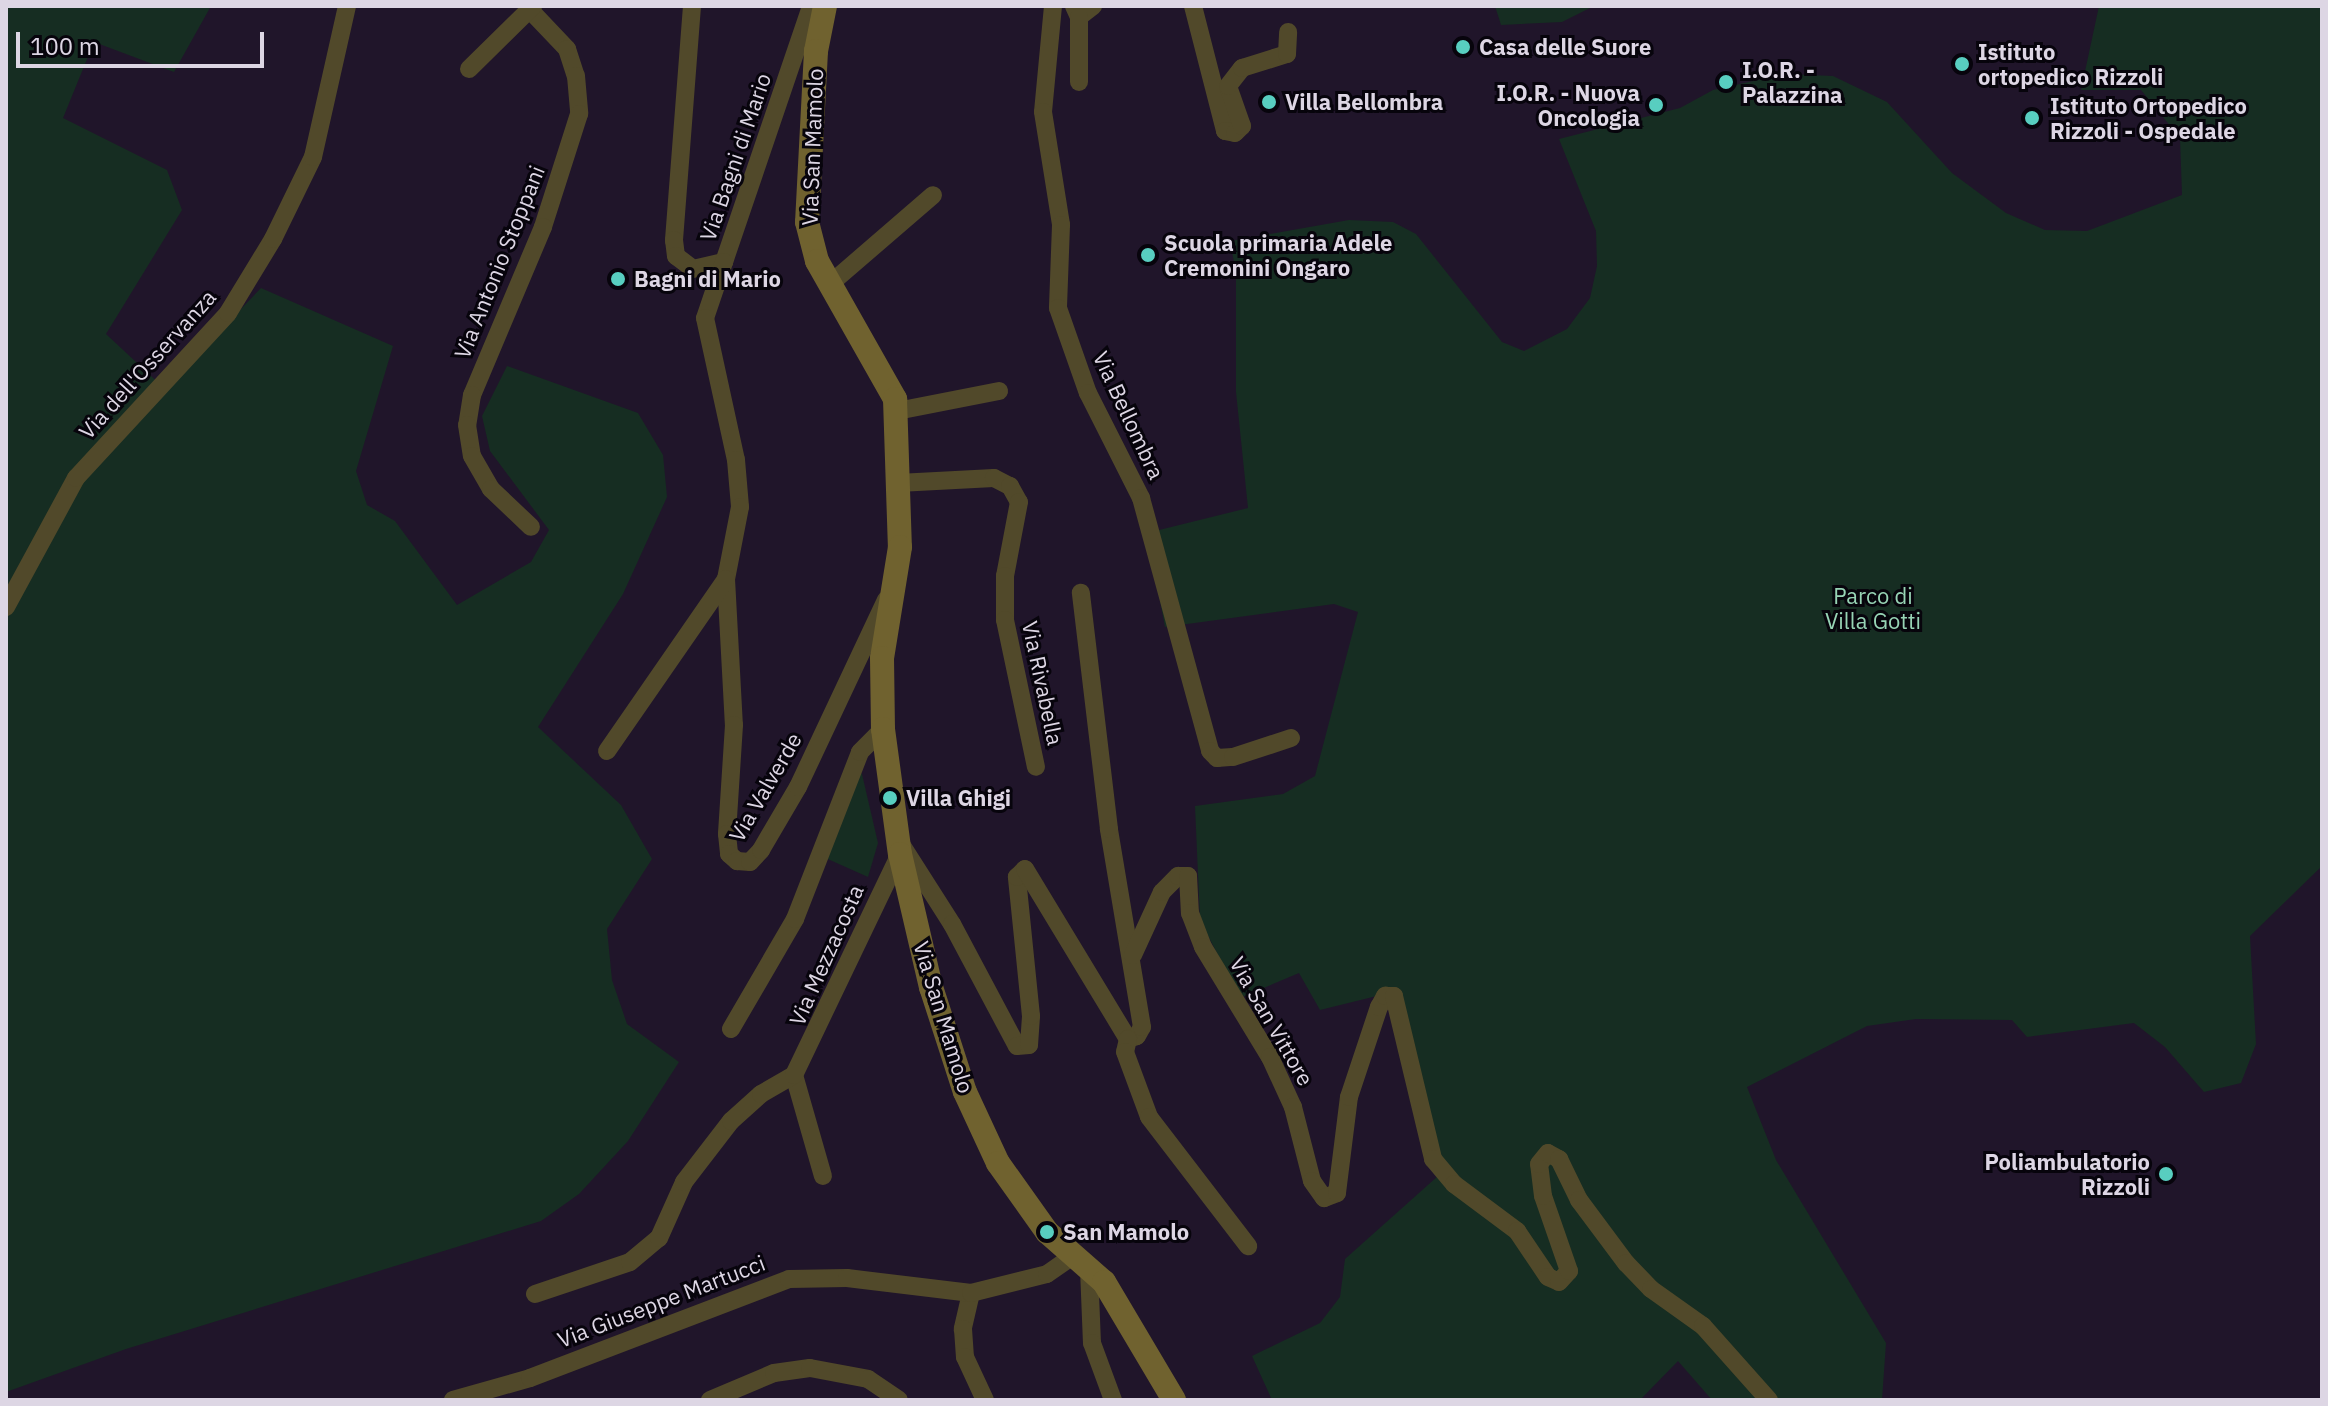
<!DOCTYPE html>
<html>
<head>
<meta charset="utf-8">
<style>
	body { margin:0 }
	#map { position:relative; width:2328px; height:1406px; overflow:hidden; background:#20152a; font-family:"IBM Plex Sans",sans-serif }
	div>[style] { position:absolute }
	.green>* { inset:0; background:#162d22 }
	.minor>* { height:18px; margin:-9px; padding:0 9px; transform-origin:9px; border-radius:9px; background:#51492a }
	.secondary>* { height:24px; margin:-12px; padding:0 12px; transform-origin:12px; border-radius:12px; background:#70622f }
	.dots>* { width:22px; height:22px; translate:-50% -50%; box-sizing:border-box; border:4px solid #07040c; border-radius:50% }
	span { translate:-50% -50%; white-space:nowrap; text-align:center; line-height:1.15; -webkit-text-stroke:6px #07040c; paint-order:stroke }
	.poi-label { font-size:22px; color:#ddd6e4; font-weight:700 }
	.left { translate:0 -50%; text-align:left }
	.right { translate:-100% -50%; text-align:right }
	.street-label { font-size:22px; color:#ddd6e4 }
	.park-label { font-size:22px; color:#97d4b5 }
	.frame { position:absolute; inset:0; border:8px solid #ddd6e4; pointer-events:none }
	.scale { position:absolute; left:16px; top:32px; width:248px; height:36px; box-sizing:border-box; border:4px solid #ddd6e4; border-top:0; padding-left:10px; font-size:24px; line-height:28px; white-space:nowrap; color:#ddd6e4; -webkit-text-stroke:6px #07040c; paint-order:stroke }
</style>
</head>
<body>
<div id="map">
	<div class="green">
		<div style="clip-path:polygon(6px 6px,211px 6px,174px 72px,94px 42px,63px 118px,167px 170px,182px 210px,106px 334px,165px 389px,261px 288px,393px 346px,356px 471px,367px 505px,395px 521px,457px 605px,531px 562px,549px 530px,490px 451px,482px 416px,507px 366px,638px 413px,663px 455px,667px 497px,623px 594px,538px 727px,621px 805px,652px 859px,607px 929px,612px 980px,627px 1024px,679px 1062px,628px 1141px,579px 1194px,541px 1221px,126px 1349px,6px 1392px)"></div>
		<div style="clip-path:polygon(1495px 6px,1594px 6px,1562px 22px,1501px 25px)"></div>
		<div style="clip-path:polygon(2099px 6px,2322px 6px,2322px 866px,2250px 936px,2256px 1044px,2241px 1083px,2204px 1092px,2165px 1047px,2134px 1023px,2027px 1037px,2012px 1020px,1916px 1019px,1867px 1026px,1747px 1087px,1776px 1160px,1886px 1343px,1882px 1400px,1712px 1400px,1678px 1361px,1640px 1400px,1272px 1400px,1252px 1356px,1320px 1323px,1340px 1297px,1345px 1259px,1438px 1176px,1397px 991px,1320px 1010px,1299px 973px,1240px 998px,1200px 920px,1195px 806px,1283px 794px,1315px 776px,1358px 612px,1334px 604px,1165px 627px,1147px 533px,1248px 508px,1236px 392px,1236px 273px,1230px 241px,1349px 220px,1393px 222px,1416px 234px,1502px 342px,1524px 351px,1567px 329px,1590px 298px,1597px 266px,1596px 231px,1559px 139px,1680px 108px,1713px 90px,1785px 74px,1833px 76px,1887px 102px,1952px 173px,2006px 213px,2045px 230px,2087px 231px,2182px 195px,2180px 138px,2141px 90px,2081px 90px)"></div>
		<div style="clip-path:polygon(854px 769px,862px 774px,878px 843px,868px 877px,821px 856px)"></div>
	</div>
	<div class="minor">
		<div style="left:692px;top:6px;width:235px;rotate:94.4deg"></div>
		<div style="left:674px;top:240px;width:16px;rotate:83deg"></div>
		<div style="left:676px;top:256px;width:21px;rotate:37deg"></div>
		<div style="left:693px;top:269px;width:32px;rotate:-13deg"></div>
		<div style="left:724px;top:262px;width:270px;rotate:-71.2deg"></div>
		<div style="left:1053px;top:6px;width:106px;rotate:95.4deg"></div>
		<div style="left:1043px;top:112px;width:114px;rotate:80.9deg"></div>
		<div style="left:1061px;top:225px;width:83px;rotate:92.1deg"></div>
		<div style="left:1058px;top:308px;width:90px;rotate:70.6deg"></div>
		<div style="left:1088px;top:393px;width:118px;rotate:63.2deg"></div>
		<div style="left:1141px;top:498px;width:262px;rotate:74.7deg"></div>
		<div style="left:1210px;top:751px;width:10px;rotate:45deg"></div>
		<div style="left:1217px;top:758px;width:16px;rotate:-4deg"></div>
		<div style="left:1233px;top:757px;width:61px;rotate:-18.1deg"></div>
		<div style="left:1074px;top:6px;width:12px;rotate:66deg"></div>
		<div style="left:1079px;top:17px;width:18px;rotate:-38deg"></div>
		<div style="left:1193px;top:6px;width:129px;rotate:75.6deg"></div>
		<div style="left:1225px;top:131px;width:10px;rotate:11deg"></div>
		<div style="left:1235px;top:133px;width:10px;rotate:-45deg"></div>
		<div style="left:1242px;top:126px;width:42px;rotate:-109.3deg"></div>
		<div style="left:1228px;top:86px;width:23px;rotate:-52deg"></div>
		<div style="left:1242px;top:68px;width:47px;rotate:-17.3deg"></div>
		<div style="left:1287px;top:54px;width:22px;rotate:-87deg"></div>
		<div style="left:530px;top:10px;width:54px;rotate:46.5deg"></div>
		<div style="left:567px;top:49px;width:28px;rotate:72deg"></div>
		<div style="left:576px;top:76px;width:38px;rotate:85deg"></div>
		<div style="left:579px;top:114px;width:119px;rotate:107.7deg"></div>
		<div style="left:543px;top:227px;width:182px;rotate:112.9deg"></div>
		<div style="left:472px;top:395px;width:30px;rotate:99deg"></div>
		<div style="left:467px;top:425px;width:31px;rotate:81deg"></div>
		<div style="left:472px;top:456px;width:38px;rotate:60deg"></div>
		<div style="left:491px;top:489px;width:55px;rotate:43.5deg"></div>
		<div style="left:1079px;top:17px;width:65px;rotate:90deg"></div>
		<div style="left:469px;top:69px;width:90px;rotate:-44.5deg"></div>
		<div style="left:724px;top:262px;width:59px;rotate:108.7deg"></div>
		<div style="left:705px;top:318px;width:145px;rotate:77.7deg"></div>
		<div style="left:736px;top:460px;width:47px;rotate:85.1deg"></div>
		<div style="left:740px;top:507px;width:73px;rotate:101deg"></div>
		<div style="left:726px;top:579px;width:146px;rotate:86.9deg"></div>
		<div style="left:734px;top:725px;width:109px;rotate:93.7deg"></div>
		<div style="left:727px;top:834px;width:20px;rotate:84deg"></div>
		<div style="left:729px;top:854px;width:11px;rotate:41deg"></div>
		<div style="left:737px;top:861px;width:13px;rotate:4deg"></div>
		<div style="left:750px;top:862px;width:16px;rotate:-47deg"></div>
		<div style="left:761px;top:850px;width:73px;rotate:-59.6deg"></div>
		<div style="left:798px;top:787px;width:207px;rotate:-64.8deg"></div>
		<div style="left:830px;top:284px;width:136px;rotate:-40.8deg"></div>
		<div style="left:897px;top:411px;width:104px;rotate:-11.1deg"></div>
		<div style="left:898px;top:483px;width:96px;rotate:-3deg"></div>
		<div style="left:994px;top:478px;width:18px;rotate:27deg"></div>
		<div style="left:1010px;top:486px;width:18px;rotate:61deg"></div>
		<div style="left:1019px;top:502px;width:75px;rotate:100.7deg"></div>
		<div style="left:1005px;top:576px;width:44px;rotate:90deg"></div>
		<div style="left:1005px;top:620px;width:150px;rotate:78.1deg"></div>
		<div style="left:6px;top:607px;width:147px;rotate:-61.5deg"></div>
		<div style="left:76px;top:478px;width:224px;rotate:-47.3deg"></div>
		<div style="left:228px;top:313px;width:87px;rotate:-58.7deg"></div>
		<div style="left:273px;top:239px;width:91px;rotate:-64deg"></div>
		<div style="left:313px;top:157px;width:155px;rotate:-77.3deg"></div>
		<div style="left:607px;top:751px;width:209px;rotate:-55.3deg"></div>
		<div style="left:901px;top:844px;width:95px;rotate:57.5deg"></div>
		<div style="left:952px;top:924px;width:138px;rotate:62deg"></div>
		<div style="left:1017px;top:1046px;width:12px;rotate:-5deg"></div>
		<div style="left:1029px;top:1045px;width:29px;rotate:-86deg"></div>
		<div style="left:1031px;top:1016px;width:140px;rotate:-95.8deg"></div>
		<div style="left:1017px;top:877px;width:11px;rotate:-45deg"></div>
		<div style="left:1025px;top:869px;width:199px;rotate:58.8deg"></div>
		<div style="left:1128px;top:1039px;width:9px;rotate:-18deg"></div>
		<div style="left:1137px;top:1036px;width:10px;rotate:-61deg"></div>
		<div style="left:1142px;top:1027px;width:201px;rotate:-99.5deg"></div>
		<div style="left:1109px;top:829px;width:238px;rotate:-96.8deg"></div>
		<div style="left:1133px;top:955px;width:69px;rotate:-65.3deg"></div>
		<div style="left:1162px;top:892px;width:23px;rotate:-45deg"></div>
		<div style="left:1178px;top:876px;width:10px"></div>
		<div style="left:1188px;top:876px;width:37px;rotate:87deg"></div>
		<div style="left:1190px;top:913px;width:36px;rotate:69deg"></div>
		<div style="left:1203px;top:947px;width:129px;rotate:58.7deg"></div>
		<div style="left:1270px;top:1057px;width:55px;rotate:65.3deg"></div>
		<div style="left:1293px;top:1107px;width:76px;rotate:75.6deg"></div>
		<div style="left:1312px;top:1181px;width:21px;rotate:55deg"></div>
		<div style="left:1324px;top:1198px;width:14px;rotate:-21deg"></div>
		<div style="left:1337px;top:1193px;width:97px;rotate:-82.9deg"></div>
		<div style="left:1349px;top:1097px;width:95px;rotate:-71.6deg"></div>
		<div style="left:1379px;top:1007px;width:13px;rotate:-61deg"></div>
		<div style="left:1385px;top:996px;width:9px"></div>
		<div style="left:1394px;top:996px;width:168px;rotate:76.5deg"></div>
		<div style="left:1433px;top:1159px;width:33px;rotate:50deg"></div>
		<div style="left:1454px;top:1184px;width:79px;rotate:36.7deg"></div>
		<div style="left:1517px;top:1231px;width:55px;rotate:56deg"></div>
		<div style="left:1548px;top:1277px;width:12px;rotate:24deg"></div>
		<div style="left:1559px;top:1282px;width:15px;rotate:-48deg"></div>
		<div style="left:1569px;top:1271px;width:79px;rotate:-109.1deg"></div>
		<div style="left:1543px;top:1196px;width:32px;rotate:-97deg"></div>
		<div style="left:1539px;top:1164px;width:14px;rotate:-51deg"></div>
		<div style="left:1548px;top:1153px;width:13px;rotate:29deg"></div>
		<div style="left:1559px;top:1159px;width:46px;rotate:64deg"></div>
		<div style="left:1579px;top:1200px;width:79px;rotate:53.3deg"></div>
		<div style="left:1626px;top:1263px;width:36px;rotate:46deg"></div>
		<div style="left:1651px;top:1289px;width:64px;rotate:35.4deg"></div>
		<div style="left:1703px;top:1326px;width:99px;rotate:48.3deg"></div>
		<div style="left:731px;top:1029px;width:127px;rotate:-59.8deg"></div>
		<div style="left:795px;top:919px;width:179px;rotate:-68.7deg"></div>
		<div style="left:860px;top:752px;width:33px;rotate:-45deg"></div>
		<div style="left:1128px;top:1039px;width:13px;rotate:103deg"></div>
		<div style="left:1125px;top:1052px;width:69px;rotate:69.7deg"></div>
		<div style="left:1149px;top:1117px;width:163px;rotate:52.5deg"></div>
		<div style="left:794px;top:1075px;width:105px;rotate:74deg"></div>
		<div style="left:1089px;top:1269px;width:74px;rotate:87.7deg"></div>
		<div style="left:1092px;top:1343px;width:61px;rotate:69.8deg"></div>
		<div style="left:971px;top:1293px;width:37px;rotate:103deg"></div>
		<div style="left:963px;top:1329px;width:28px;rotate:86deg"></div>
		<div style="left:965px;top:1357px;width:47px;rotate:65.1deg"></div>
		<div style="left:535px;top:1294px;width:100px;rotate:-18.6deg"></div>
		<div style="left:630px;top:1262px;width:38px;rotate:-40deg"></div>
		<div style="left:659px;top:1238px;width:61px;rotate:-65.9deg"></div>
		<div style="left:684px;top:1182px;width:77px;rotate:-52.4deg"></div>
		<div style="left:731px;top:1121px;width:40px;rotate:-42deg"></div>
		<div style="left:761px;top:1094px;width:38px;rotate:-30deg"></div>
		<div style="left:794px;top:1075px;width:245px;rotate:-64.4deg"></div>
		<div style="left:453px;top:1400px;width:80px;rotate:-15.9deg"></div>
		<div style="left:530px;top:1378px;width:277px;rotate:-20.9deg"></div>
		<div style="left:789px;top:1279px;width:58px;rotate:-1deg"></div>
		<div style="left:847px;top:1278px;width:125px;rotate:6.9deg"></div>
		<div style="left:971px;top:1293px;width:78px;rotate:-14deg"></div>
		<div style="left:1047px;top:1274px;width:33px;rotate:-35deg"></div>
		<div style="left:710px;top:1400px;width:69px;rotate:-22.9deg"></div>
		<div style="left:774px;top:1373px;width:36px;rotate:-8deg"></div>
		<div style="left:810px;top:1368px;width:59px;rotate:10.7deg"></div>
		<div style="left:868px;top:1379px;width:37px;rotate:34deg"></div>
	</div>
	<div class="secondary">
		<div style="left:825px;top:6px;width:46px;rotate:101.3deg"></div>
		<div style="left:816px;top:51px;width:171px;rotate:93deg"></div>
		<div style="left:807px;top:222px;width:40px;rotate:75.6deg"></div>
		<div style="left:817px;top:261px;width:159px;rotate:60.5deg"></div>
		<div style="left:895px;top:399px;width:148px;rotate:88.1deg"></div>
		<div style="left:900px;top:547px;width:112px;rotate:99.2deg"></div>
		<div style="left:882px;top:658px;width:71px;rotate:89.2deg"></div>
		<div style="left:883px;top:729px;width:126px;rotate:82.3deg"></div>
		<div style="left:900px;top:854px;width:137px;rotate:76.9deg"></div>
		<div style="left:931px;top:987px;width:110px;rotate:72.1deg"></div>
		<div style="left:965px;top:1092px;width:78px;rotate:65.1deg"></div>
		<div style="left:998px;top:1163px;width:85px;rotate:54.6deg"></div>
		<div style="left:1047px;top:1232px;width:76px;rotate:41.3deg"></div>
		<div style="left:1104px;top:1282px;width:137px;rotate:59.3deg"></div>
	</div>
	<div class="dots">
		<div style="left:1463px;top:47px;background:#58cec0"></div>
		<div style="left:1962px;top:64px;background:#58cec0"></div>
		<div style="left:1726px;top:82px;background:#58cec0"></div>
		<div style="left:1269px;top:102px;background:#58cec0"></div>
		<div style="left:1656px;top:105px;background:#58cec0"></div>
		<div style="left:2032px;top:118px;background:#58cec0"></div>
		<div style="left:1148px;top:255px;background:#58cec0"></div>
		<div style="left:618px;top:279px;background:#58cec0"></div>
		<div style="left:890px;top:798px;background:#58cec0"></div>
		<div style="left:2166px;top:1174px;background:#58cec0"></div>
		<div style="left:1047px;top:1232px;background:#58cec0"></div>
	</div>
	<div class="poi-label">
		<span class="left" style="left:1479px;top:47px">Casa delle Suore</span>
		<span class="left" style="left:1978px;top:64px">Istituto<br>ortopedico Rizzoli</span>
		<span class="left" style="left:1742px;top:82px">I.O.R. -<br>Palazzina</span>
		<span class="right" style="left:1640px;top:105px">I.O.R. - Nuova<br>Oncologia</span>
		<span class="left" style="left:1285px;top:102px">Villa Bellombra</span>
		<span class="left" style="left:2050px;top:118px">Istituto Ortopedico<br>Rizzoli - Ospedale</span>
		<span class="left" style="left:1164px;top:255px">Scuola primaria Adele<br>Cremonini Ongaro</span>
		<span class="left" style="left:634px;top:279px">Bagni di Mario</span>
		<span class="left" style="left:906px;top:798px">Villa Ghigi</span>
		<span class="right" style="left:2150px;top:1174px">Poliambulatorio<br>Rizzoli</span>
		<span class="left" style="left:1063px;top:1232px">San Mamolo</span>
	</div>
	<div class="street-label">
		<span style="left:812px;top:147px;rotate:-88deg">Via San Mamolo</span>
		<span style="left:735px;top:157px;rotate:-71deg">Via Bagni di Mario</span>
		<span style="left:499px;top:262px;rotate:-68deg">Via Antonio Stoppani</span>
		<span style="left:147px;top:364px;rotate:-48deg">Via dell'Osservanza</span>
		<span style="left:1129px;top:415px;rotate:65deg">Via Bellombra</span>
		<span style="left:1043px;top:683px;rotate:78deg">Via Rivabella</span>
		<span style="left:765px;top:787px;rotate:-60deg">Via Valverde</span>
		<span style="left:826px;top:955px;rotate:-66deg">Via Mezzacosta</span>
		<span style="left:944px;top:1017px;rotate:73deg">Via San Mamolo</span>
		<span style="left:1272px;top:1021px;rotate:60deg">Via San Vittore</span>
		<span style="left:661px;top:1301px;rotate:-21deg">Via Giuseppe Martucci</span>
	</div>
	<div class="park-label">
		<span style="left:1873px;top:608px">Parco di<br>Villa Gotti</span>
	</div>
	<div class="frame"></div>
	<div class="scale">100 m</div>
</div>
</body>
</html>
